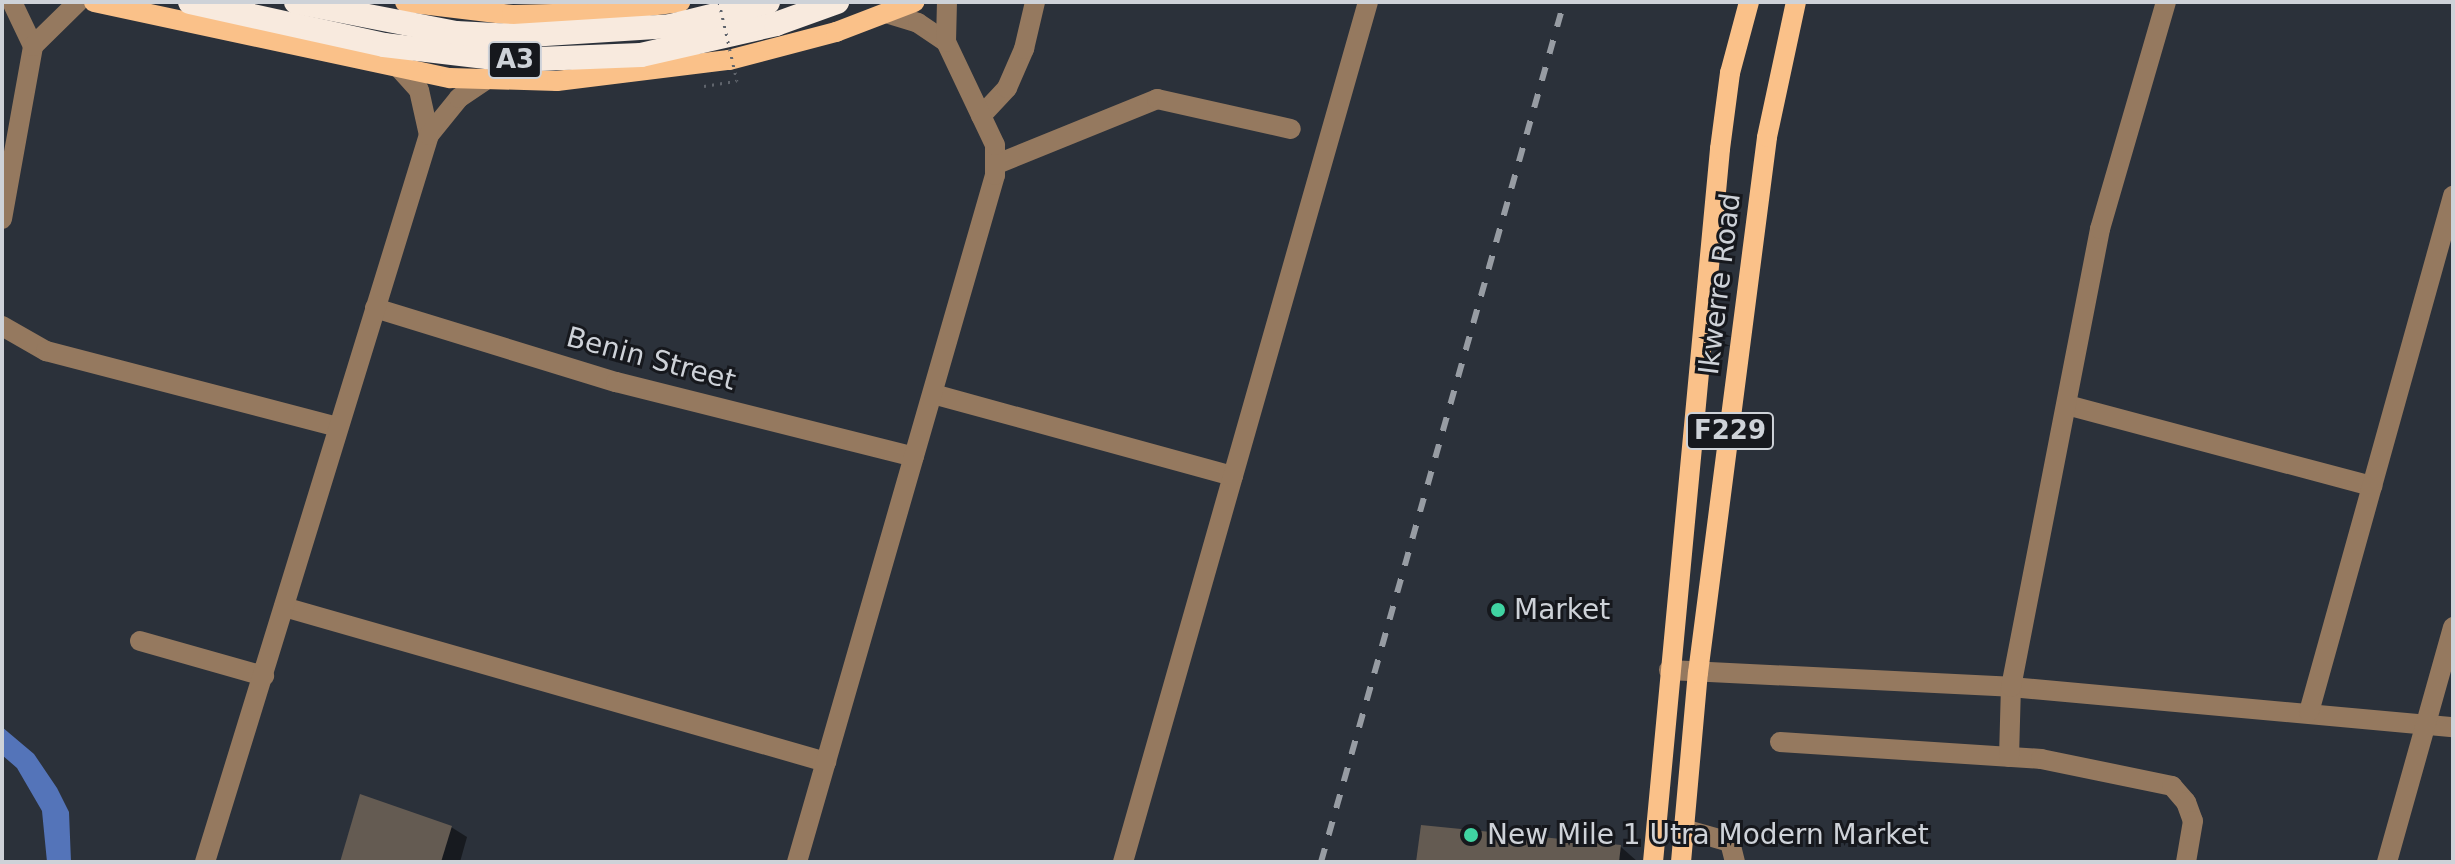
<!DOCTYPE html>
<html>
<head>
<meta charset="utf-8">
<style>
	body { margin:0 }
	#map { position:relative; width:2455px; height:864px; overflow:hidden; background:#2b313a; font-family:"DejaVu Sans",sans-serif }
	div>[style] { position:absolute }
	.water>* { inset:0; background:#5474b9 }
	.shadow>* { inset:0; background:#0007 }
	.building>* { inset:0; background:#645b52 }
	.path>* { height:3px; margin-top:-1.5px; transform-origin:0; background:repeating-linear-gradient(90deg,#5f646c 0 2px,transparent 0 8px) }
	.minor>* { height:20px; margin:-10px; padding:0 10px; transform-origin:10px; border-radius:10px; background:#95795f }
	.major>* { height:20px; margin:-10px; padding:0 10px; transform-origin:10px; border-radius:10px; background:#fac189 }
	.highway>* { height:24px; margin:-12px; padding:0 12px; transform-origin:12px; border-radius:12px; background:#f8eade }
	.rail>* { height:6px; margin-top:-3px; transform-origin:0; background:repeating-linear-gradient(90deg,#979ca3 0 14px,transparent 0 28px) }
	.path-bridge>* { height:3px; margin-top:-1.5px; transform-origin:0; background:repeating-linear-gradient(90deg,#5f646c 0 2px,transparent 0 8px) }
	.dots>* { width:22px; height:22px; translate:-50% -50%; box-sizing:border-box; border:4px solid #16181d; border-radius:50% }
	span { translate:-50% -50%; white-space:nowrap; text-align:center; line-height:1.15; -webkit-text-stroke:6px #16181d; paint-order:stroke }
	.shield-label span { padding:2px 6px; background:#16181d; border:2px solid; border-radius:6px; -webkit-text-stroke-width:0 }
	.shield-label { font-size:26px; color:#ced2d8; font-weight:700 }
	.street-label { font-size:28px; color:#ced2d8 }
	.poi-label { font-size:28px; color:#ced2d8 }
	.left { translate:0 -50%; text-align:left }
	.frame { position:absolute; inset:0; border:4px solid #ced2d8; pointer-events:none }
</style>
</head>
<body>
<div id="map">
	<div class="water">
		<div style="clip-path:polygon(2px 727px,34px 754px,57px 788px,69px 812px,71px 862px,47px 862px,42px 811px,17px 768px,2px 755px)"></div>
	</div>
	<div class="shadow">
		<div style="clip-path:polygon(451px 827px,467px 837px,460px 862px,342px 862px)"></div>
		<div style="clip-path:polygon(1621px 847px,1638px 862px,1418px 862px)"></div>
	</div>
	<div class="building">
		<div style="clip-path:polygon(360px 794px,452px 826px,441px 862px,340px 862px)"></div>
		<div style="clip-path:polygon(1421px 825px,1621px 845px,1619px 862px,1416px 862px)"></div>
	</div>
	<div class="path">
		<div style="left:704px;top:86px;width:33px;rotate:-9deg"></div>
	</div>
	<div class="minor">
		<div style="left:12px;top:2px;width:49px;rotate:64.5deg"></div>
		<div style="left:889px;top:14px;width:30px;rotate:17deg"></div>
		<div style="left:918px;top:23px;width:34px;rotate:34deg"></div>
		<div style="left:400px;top:69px;width:28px;rotate:48deg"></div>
		<div style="left:419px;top:90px;width:46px;rotate:77.5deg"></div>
		<div style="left:981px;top:116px;width:38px;rotate:-47deg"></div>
		<div style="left:1007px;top:88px;width:43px;rotate:-66.4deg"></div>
		<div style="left:1024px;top:49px;width:48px;rotate:-76.8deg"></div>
		<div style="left:997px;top:164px;width:173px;rotate:-22.1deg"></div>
		<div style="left:1157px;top:99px;width:137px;rotate:12.6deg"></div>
		<div style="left:2px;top:219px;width:176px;rotate:-79.8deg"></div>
		<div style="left:33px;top:46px;width:63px;rotate:-44.4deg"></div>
		<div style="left:375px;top:308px;width:252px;rotate:17.1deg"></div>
		<div style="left:616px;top:382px;width:307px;rotate:14.1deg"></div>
		<div style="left:2px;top:326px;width:51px;rotate:29.6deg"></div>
		<div style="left:46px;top:351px;width:301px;rotate:14.6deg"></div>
		<div style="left:933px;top:394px;width:311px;rotate:15.3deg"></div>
		<div style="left:2067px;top:405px;width:316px;rotate:14.9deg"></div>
		<div style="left:284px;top:607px;width:564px;rotate:15.96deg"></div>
		<div style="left:140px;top:641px;width:129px;rotate:15.8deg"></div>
		<div style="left:1669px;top:670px;width:342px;rotate:2.8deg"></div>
		<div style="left:2011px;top:687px;width:444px;rotate:5.2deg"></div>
		<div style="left:2309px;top:712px;width:536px;rotate:-74.41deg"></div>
		<div style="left:1780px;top:742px;width:262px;rotate:3.7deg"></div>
		<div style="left:2041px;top:759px;width:134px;rotate:11.6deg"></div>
		<div style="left:2172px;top:786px;width:21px;rotate:49deg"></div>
		<div style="left:2186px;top:802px;width:20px;rotate:70deg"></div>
		<div style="left:2193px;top:821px;width:42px;rotate:99.7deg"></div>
		<div style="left:2009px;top:757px;width:70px;rotate:-88.4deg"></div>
		<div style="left:2011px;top:687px;width:467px;rotate:-79deg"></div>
		<div style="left:2100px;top:229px;width:236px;rotate:-73.8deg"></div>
		<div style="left:1684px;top:829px;width:48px;rotate:15.8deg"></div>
		<div style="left:1730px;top:842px;width:21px;rotate:76deg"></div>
		<div style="left:205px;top:862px;width:761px;rotate:-72.88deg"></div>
		<div style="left:429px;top:135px;width:48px;rotate:-51deg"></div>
		<div style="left:459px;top:98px;width:30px;rotate:-34deg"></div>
		<div style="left:797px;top:862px;width:715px;rotate:-73.92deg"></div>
		<div style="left:995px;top:175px;width:30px;rotate:-90deg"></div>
		<div style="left:995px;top:145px;width:114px;rotate:-115.4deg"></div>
		<div style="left:946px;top:42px;width:40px;rotate:-88.6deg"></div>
		<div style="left:1123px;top:862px;width:894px;rotate:-74.1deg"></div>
		<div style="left:2387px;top:862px;width:244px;rotate:-74.3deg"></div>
	</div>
	<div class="major">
		<div style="left:94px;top:2px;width:364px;rotate:12.1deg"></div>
		<div style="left:450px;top:78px;width:107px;rotate:1.6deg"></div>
		<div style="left:557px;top:81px;width:173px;rotate:-7deg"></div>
		<div style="left:729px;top:60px;width:111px;rotate:-14.7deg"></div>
		<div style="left:836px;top:32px;width:84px;rotate:-21deg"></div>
		<div style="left:405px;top:2px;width:108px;rotate:6.9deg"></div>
		<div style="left:512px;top:15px;width:81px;rotate:-1.4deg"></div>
		<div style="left:593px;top:13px;width:88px;rotate:-7.2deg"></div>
		<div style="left:1653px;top:862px;width:716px;rotate:-84.63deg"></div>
		<div style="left:1720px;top:149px;width:77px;rotate:-82.5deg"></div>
		<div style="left:1730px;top:73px;width:73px;rotate:-75deg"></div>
		<div style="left:1681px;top:862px;width:190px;rotate:-84.9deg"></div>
		<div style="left:1698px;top:673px;width:540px;rotate:-82.66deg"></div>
		<div style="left:1767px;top:137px;width:138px;rotate:-77.9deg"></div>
	</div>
	<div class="highway">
		<div style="left:190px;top:2px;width:199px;rotate:12.5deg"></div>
		<div style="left:384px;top:45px;width:129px;rotate:6.7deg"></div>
		<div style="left:512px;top:60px;width:129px;rotate:-2.2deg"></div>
		<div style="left:641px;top:55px;width:139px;rotate:-12.9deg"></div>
		<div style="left:776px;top:24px;width:65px;rotate:-19.8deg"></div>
		<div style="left:296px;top:2px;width:163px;rotate:11deg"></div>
		<div style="left:456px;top:33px;width:58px;rotate:3deg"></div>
		<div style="left:514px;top:36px;width:157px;rotate:-3.6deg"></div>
		<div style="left:671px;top:26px;width:100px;rotate:-13.9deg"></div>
	</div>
	<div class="rail">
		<div style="left:1321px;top:862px;width:894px;rotate:-74.22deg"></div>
	</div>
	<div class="path-bridge">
		<div style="left:719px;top:2px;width:81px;rotate:77.2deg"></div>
	</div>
	<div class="dots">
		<div style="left:1498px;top:610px;background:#40d4a2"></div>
		<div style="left:1471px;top:835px;background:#40d4a2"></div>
	</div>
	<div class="shield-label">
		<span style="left:515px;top:60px">A3</span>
		<span style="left:1730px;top:431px">F229</span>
	</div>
	<div class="street-label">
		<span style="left:1720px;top:284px;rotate:-83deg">Ikwerre Road</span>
		<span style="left:651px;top:359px;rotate:15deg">Benin Street</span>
	</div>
	<div class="poi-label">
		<span class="left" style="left:1514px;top:610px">Market</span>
		<span class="left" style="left:1487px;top:835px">New Mile 1 Utra Modern Market</span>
	</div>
	<div class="frame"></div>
</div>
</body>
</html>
